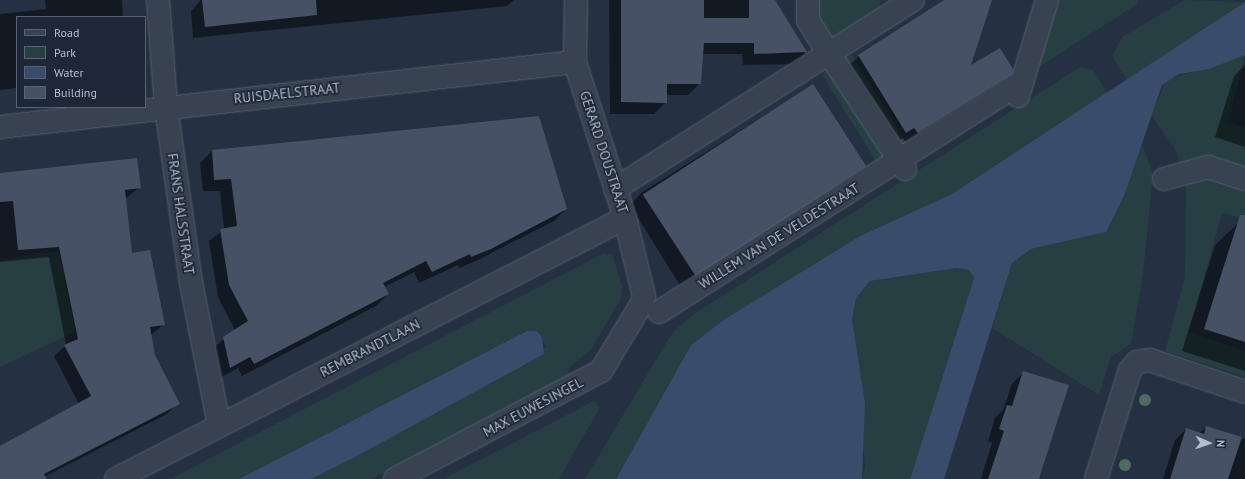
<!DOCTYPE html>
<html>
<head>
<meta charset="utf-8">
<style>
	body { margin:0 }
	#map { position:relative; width:1245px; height:479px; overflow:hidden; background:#253042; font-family:"PT Sans",sans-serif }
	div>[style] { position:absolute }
	.green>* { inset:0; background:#273e43; transform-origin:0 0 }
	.water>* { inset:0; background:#3a4c6b }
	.shadow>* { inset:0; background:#0007 }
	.building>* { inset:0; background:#465166; transform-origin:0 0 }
	.roads { filter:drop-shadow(0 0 1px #57606f) drop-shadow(0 0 1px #57606f) }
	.minor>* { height:22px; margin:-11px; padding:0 11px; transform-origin:11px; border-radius:11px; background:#394251 }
	.trees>* { width:12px; height:12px; margin:-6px; border-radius:50%; background:#4c6c61 }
	span { translate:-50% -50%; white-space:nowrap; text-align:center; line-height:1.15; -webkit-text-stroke:3.5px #1e2737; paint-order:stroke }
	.street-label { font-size:14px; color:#b6bdcc }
	.legend { position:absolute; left:16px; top:16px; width:130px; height:92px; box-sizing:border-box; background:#1e2737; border:1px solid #5b6373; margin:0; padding:5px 7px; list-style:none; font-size:12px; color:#b6bdcc }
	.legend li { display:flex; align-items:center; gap:8px; height:20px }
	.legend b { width:20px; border:1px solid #5b6373 }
	.north { position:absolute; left:1189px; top:423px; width:40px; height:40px; -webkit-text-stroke:3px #1e2737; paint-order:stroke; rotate:92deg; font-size:11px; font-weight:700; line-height:16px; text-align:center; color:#b6bdcc }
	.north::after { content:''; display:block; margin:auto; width:14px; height:18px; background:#b6bdcc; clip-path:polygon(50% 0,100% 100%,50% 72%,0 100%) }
</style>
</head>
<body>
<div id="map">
	<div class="green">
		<div style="clip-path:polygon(813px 0,880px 0,880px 8px,812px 51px)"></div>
		<div style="clip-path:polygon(1053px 0,1138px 0,1136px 5px,1031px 72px)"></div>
		<div style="clip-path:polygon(1185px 0,1245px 2px,1128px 82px,1112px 56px,1122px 37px)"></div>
		<div style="left:852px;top:55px;width:106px;height:36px;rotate:58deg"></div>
		<div style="clip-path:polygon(1245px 55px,1228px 122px,1245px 128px,1245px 219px,1222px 213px,1189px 332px,1245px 351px,1245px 377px,1165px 351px,1185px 277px,1186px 179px,1174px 147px,1151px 115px,1166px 80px)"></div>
		<div style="clip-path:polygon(1080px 67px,1093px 70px,1108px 94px,952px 194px,860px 236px,725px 319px,691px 345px,616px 479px,585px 479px,663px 348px,674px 331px,697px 312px)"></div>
		<div style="clip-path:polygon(1141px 142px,1153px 174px,1143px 275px,1131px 344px,1111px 357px,1099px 395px,992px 328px,1012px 263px,1031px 249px,1106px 232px,1124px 196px)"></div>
		<div style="clip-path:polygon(59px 251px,75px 332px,0 367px,0 260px)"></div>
		<div style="clip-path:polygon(604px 253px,613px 256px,622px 287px,621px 299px,590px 351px,567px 369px,570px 376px,371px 479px,311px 479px,546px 347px,537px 331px,527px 331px,239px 479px,170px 479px)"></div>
		<div style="clip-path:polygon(957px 268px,969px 270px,974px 278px,910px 479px,862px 479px,865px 467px,852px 320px,856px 298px,870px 281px)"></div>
		<div style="clip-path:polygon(594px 401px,600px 408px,559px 479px,443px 479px)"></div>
	</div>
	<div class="water">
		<div style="clip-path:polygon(1245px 2px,1245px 55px,1209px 69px,1179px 74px,1162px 85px,1124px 196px,1106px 232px,1031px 249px,1012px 263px,944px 479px,910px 479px,974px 278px,969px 270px,957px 268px,870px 281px,856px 298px,852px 320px,865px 403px,862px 479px,616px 479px,691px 345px,725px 319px,860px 236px,952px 194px)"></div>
		<div style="clip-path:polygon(527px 331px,537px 331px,542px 337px,544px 354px,357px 456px,311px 479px,239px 479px)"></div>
	</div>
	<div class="shadow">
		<div style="clip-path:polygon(45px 0,122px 0,123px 17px,17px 17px,17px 88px,0 90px,0 14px,46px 9px)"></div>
		<div style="clip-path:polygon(201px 0,514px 0,507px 6px,193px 38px,191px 11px)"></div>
		<div style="clip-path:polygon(609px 0,774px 0,806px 52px,795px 64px,743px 65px,742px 54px,702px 54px,700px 83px,688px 95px,666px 95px,666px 102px,654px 114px,610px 114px)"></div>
		<div style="clip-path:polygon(946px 0,991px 0,969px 67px,1011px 73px,999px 85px,906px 144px,903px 138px,895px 143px,847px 67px,859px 56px)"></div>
		<div style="clip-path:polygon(1245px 65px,1245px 147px,1215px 137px,1234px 76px)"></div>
		<div style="clip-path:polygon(813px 85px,865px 166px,853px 177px,681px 287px,630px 205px,641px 193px)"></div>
		<div style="clip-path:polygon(212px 151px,566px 209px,554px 221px,478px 260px,459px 268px,458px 265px,419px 283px,414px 272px,384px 287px,388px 294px,376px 306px,242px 376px,238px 368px,218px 379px,212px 349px,235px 330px,218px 297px,209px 241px,224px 229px,220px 191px,203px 191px,200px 163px)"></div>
		<div style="clip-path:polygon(0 174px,139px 188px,125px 199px,131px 254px,164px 324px,150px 336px,154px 355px,178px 403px,167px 414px,40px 479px,0 479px,0 447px,79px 404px,54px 356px,66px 345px,49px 257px,0 262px)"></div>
		<div style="clip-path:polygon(1238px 223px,1245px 225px,1245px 371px,1182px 351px,1215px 245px)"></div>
		<div style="clip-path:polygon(1024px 372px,1038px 479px,981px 479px,992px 443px,988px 441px,995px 418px,1003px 410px,1012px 384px)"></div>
		<div style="clip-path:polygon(1206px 427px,1245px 439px,1245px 479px,1163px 479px,1175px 440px,1186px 429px,1200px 433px)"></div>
	</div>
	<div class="building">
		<div style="clip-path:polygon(202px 0,316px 0,317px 15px,205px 27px)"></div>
		<div style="clip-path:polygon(621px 0,704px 0,704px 18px,749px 18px,749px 0,775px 0,807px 52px,754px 54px,754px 43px,704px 43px,701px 84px,667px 84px,667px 103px,621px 102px)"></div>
		<div style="clip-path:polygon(944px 0,992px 0,971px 65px,1000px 48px,1013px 69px,1012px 74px,918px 133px,914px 128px,906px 133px,858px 55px)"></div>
		<div style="left:813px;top:84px;width:98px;height:203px;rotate:57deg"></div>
		<div style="clip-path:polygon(539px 116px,567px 209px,491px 249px,471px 257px,470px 254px,432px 272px,426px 261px,383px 283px,389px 294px,254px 364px,250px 357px,230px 368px,223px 337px,248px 321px,229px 285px,220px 229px,237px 226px,231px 179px,214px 180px,212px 150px)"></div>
		<div style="clip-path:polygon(137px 158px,141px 188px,125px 190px,132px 253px,150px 250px,165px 325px,150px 327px,155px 355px,180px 404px,44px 474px,47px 479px,0 479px,0 446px,91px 396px,64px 345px,78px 339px,59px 247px,18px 250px,13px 201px,0 202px,0 173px)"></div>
		<div style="clip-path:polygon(1240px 215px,1245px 215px,1245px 342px,1204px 329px)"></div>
		<div style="clip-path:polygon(1023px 371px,1069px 385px,1057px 422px,1039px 479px,988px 479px,1004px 431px,999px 429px,1007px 405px,1012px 406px)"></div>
		<div style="clip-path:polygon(1206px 426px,1242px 437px,1228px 479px,1170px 479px,1186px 428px,1204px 434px)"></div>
	</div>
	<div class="roads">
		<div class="minor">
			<div style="left:158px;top:0;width:107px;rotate:85.7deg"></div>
			<div style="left:166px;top:107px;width:178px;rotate:81.9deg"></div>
			<div style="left:191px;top:283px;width:145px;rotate:78.8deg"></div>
			<div style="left:808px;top:0;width:20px;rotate:90deg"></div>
			<div style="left:808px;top:20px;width:14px;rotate:60deg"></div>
			<div style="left:815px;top:32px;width:164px;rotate:56.7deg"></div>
			<div style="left:1018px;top:96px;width:100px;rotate:-73.2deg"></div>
			<div style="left:0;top:127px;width:579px;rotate:-6.45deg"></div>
			<div style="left:1164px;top:179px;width:46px;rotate:-15.3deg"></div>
			<div style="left:1208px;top:167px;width:39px;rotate:18deg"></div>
			<div style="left:615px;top:189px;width:353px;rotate:-32.4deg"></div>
			<div style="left:659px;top:312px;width:430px;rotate:-32.4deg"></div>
			<div style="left:116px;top:479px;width:572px;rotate:-27.15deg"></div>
			<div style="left:395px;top:479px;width:233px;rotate:-27.7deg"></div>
			<div style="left:601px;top:371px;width:79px;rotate:-58.9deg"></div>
			<div style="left:642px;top:303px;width:7px;rotate:-74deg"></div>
			<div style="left:644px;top:296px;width:80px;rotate:-103.7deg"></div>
			<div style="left:625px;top:218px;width:164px;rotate:-107.8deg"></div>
			<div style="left:575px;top:62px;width:62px;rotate:-89.1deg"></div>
			<div style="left:1096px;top:479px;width:114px;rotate:-72.7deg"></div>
			<div style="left:1130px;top:370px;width:11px;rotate:-49deg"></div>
			<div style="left:1137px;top:362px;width:13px;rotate:-9deg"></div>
			<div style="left:1150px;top:360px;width:100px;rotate:18.6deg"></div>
		</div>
	</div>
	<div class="trees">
		<div style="left:1145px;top:400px"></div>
		<div style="left:1125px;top:465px"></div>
	</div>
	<div class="street-label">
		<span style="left:287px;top:93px;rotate:-6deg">RUISDAELSTRAAT</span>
		<span style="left:604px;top:152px;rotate:72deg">GERARD DOUSTRAAT</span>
		<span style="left:181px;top:214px;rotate:82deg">FRANS HALSSTRAAT</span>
		<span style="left:779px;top:236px;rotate:-32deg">WILLEM VAN DE VELDESTRAAT</span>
		<span style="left:370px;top:348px;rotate:-27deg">REMBRANDTLAAN</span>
		<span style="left:533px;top:407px;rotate:-28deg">MAX EUWESINGEL</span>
	</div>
	<ul class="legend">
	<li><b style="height:5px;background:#394251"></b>Road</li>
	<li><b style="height:11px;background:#273e43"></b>Park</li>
	<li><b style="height:11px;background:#3a4c6b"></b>Water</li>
	<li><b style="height:11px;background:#465166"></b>Building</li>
	</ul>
	<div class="north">N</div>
</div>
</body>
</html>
